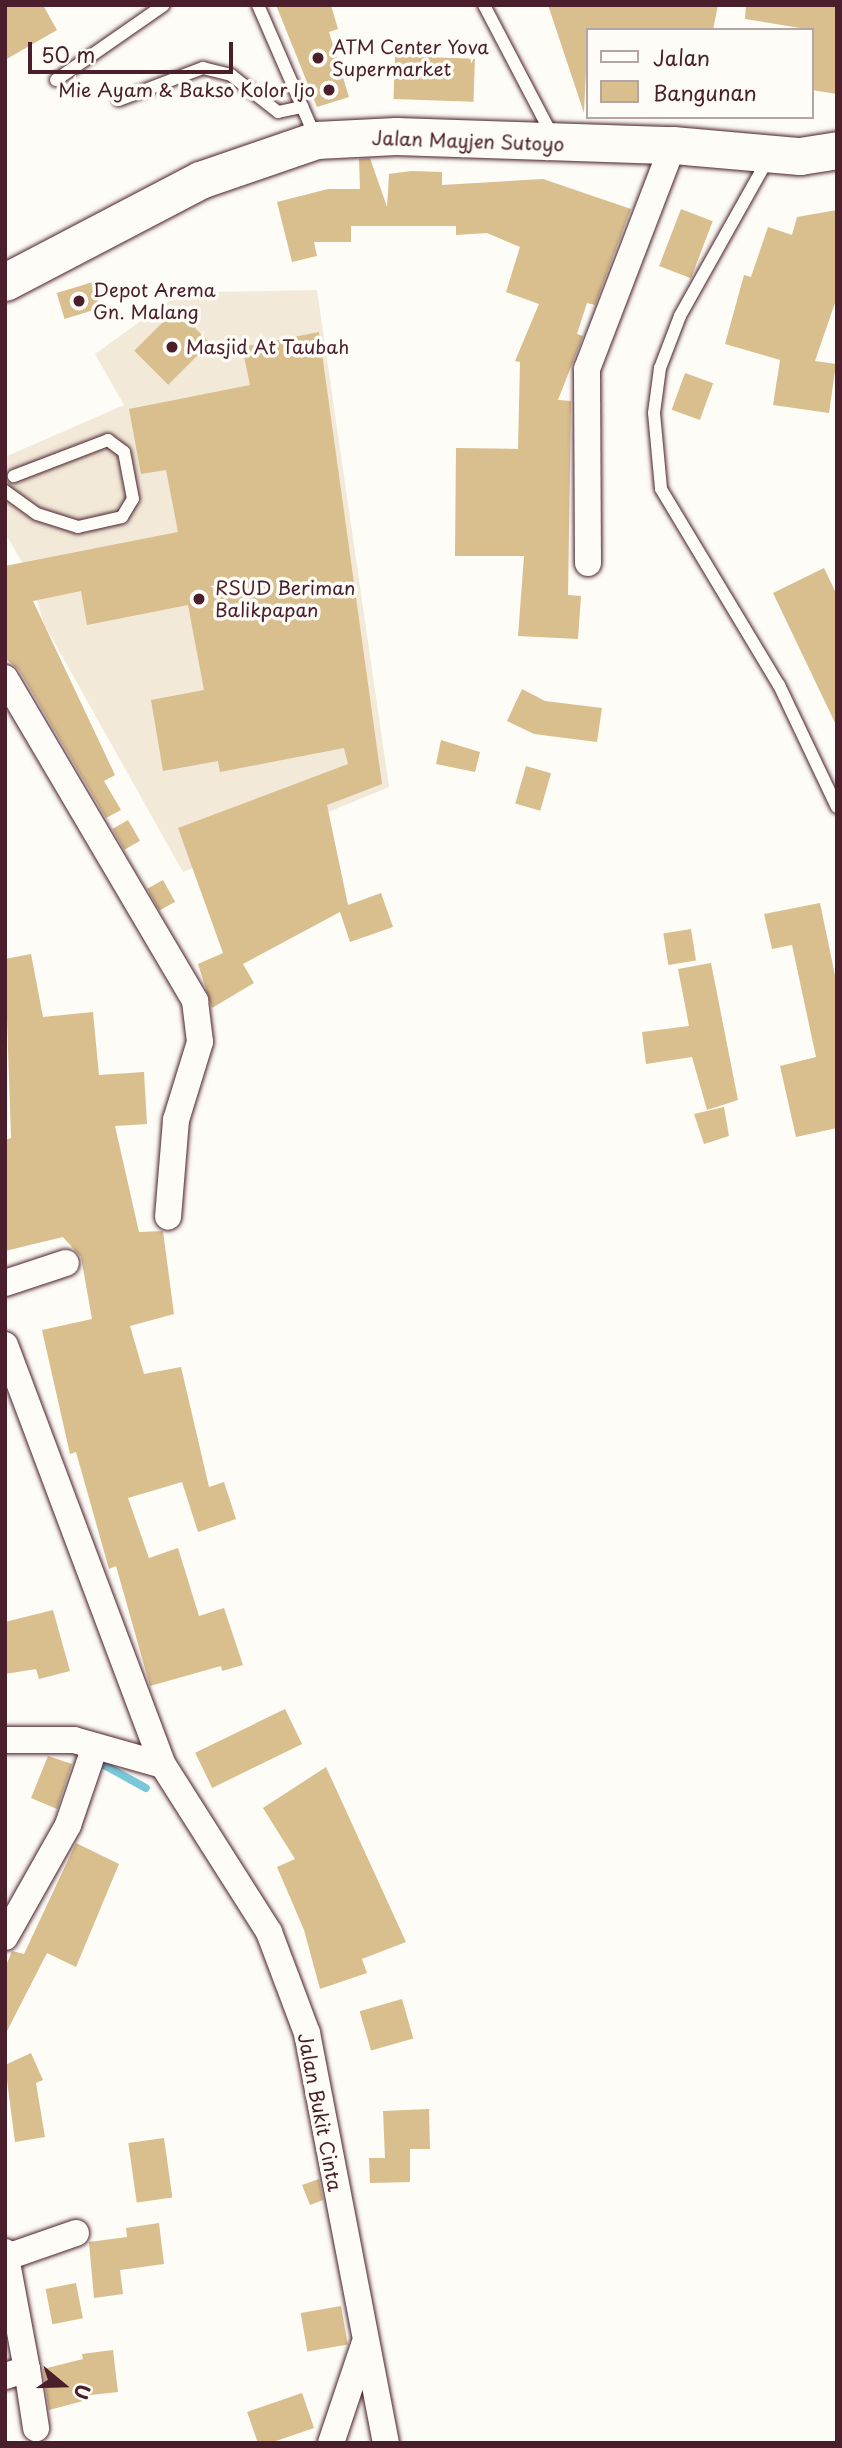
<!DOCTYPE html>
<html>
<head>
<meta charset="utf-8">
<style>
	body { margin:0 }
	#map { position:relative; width:842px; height:2448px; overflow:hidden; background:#fdfcf7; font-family:"Playpen Sans",sans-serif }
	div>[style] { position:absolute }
	.built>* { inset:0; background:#f2e9d8 }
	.stream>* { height:8px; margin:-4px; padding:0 4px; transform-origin:4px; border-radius:4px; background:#7ac7d9 }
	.building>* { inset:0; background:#d9be8e; transform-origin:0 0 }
	.roads { filter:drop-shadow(0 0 2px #4a1f2b) drop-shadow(0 0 2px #4a1f2b) }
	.service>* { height:12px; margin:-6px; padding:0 6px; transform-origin:6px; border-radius:6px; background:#fdfcf7 }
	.minor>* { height:26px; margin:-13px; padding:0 13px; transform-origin:13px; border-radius:13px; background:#fdfcf7 }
	.secondary>* { height:37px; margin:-18.5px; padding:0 18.5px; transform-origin:18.5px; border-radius:18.5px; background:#fdfcf7 }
	.dots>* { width:19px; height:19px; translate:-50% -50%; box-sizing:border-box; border:4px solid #fdfcf7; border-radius:50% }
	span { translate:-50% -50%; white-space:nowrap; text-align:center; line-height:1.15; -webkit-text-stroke:7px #fdfcf7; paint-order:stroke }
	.poi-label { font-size:19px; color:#4a1f2b }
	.left { translate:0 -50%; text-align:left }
	.right { translate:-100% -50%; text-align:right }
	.street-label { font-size:19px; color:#4a1f2b }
	.frame { position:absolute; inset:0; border:7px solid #4a1f2b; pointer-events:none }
	.legend { position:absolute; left:586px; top:28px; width:228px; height:91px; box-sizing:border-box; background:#fdfcf7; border:2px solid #b5a4a5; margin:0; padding:9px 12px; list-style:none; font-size:21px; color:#4a1f2b }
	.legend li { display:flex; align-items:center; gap:14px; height:35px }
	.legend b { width:35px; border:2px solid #b5a4a5 }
	.north { position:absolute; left:28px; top:2350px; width:70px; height:70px; -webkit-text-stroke:5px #fdfcf7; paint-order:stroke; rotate:109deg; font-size:19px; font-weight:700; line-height:28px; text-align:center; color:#4a1f2b }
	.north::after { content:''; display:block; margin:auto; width:24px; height:32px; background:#4a1f2b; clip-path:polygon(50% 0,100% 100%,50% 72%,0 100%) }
	.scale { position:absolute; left:28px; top:42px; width:205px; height:32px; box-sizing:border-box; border:4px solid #4a1f2b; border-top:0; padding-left:9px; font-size:21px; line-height:24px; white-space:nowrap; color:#4a1f2b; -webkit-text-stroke:5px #fdfcf7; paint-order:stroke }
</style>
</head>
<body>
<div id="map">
	<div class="built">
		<div style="clip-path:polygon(317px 290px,389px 787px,183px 872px,44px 624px,29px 574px,5px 533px,5px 457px,124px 405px,95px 354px,167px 302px,212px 292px)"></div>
	</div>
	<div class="stream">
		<div style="left:95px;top:1760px;width:58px;rotate:28.8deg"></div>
	</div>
	<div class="building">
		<div style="clip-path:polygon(5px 5px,43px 5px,57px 30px,5px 60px)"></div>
		<div style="clip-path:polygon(276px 5px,331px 5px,338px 29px,329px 32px,349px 97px,317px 107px)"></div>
		<div style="clip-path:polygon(548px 5px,718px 5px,713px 30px,588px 30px,584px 113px)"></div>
		<div style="clip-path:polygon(746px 5px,837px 5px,837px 94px,812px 90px,812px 30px,745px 19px)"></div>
		<div style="left:395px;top:56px;width:80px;height:43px;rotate:2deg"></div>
		<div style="clip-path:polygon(370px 158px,387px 207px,389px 174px,411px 171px,442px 172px,442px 185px,543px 179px,631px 209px,595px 305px,587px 303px,577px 334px,583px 336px,558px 400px,571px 401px,568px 595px,581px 596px,578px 639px,518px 636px,524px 556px,455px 556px,456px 448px,518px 449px,520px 362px,515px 361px,539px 304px,506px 292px,520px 247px,487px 233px,456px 235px,456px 226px,351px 226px,351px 242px,314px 242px,317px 256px,292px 262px,277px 202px,328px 189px,360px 189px,359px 159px)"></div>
		<div style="left:681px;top:209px;width:34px;height:61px;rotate:21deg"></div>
		<div style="clip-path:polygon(837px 210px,837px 297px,815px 361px,836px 364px,829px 413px,773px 405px,780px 360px,725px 344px,744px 275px,751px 277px,768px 227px,792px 235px,797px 217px)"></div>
		<div style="left:93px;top:282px;width:27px;height:38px;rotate:73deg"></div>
		<div style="left:176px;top:309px;width:48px;height:59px;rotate:45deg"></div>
		<div style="clip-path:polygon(319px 332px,382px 784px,327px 805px,348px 905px,381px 893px,393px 927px,350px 942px,340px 912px,243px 964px,254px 983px,212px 1008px,198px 964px,223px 953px,178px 828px,348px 764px,344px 748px,220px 772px,218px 761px,163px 771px,151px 700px,204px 690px,188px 605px,87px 625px,81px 591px,33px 601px,115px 775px,104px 781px,121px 810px,106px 818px,19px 670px,5px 658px,5px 566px,178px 532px,166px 470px,141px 474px,129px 409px,250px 385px,242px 347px)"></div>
		<div style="left:685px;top:373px;width:30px;height:39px;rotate:20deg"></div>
		<div style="clip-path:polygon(824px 568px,837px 595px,837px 727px,773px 593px)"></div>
		<div style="clip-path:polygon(522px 689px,545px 701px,602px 708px,597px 742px,534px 734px,507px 721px)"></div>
		<div style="clip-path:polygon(441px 740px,480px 752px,475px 772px,436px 764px)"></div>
		<div style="left:526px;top:766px;width:26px;height:39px;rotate:16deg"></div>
		<div style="left:128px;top:820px;width:24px;height:18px;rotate:60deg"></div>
		<div style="left:163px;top:880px;width:25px;height:18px;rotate:61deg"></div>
		<div style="clip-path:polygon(820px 903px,837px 985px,837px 1128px,796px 1137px,780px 1066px,816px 1057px,792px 945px,772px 949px,764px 914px)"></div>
		<div style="left:691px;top:929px;width:32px;height:28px;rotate:81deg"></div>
		<div style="clip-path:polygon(31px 954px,43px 1017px,93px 1012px,99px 1075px,144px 1072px,147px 1124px,115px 1126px,139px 1232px,163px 1231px,174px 1314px,130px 1326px,144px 1374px,181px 1367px,209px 1487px,224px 1482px,236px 1519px,198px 1532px,182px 1482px,128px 1498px,149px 1558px,178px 1548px,199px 1616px,224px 1608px,243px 1665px,222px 1671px,221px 1666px,150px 1686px,116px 1566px,109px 1569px,76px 1452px,70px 1454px,42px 1330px,92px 1319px,81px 1257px,63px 1237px,5px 1251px,5px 1140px,11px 1138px,5px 959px)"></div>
		<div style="clip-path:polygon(711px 963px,738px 1100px,707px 1110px,692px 1057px,646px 1064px,642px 1032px,689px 1026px,678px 969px)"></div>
		<div style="clip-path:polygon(724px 1107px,729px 1136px,704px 1144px,694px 1114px)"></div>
		<div style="clip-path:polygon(53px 1610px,70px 1671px,39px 1679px,36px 1669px,5px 1674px,5px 1622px)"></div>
		<div style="left:285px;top:1709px;width:39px;height:100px;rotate:64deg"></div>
		<div style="clip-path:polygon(48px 1756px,72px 1764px,57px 1809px,31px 1798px)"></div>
		<div style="clip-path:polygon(326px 1767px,406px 1942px,362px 1959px,367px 1973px,320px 1989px,304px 1930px,277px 1867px,295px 1859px,263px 1808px)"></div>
		<div style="clip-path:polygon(76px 1843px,119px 1864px,76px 1967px,47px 1953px,5px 2035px,5px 1968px,12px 1951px,24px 1954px)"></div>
		<div style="left:402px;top:1999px;width:41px;height:44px;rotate:74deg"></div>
		<div style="clip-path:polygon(31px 2053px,43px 2080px,36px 2083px,45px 2137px,15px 2142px,5px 2065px)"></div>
		<div style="clip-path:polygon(429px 2109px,430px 2149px,410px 2149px,410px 2182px,370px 2183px,369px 2158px,385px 2158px,383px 2111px)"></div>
		<div style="left:164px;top:2138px;width:60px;height:36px;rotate:82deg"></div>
		<div style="clip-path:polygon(319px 2179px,323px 2200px,310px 2205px,302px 2185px)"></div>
		<div style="clip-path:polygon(159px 2223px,164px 2264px,120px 2270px,123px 2294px,94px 2298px,89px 2242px,127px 2237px,126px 2228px)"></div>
		<div style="left:76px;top:2283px;width:36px;height:31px;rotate:79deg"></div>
		<div style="left:341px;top:2306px;width:39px;height:41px;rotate:80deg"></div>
		<div style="clip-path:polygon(113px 2350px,118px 2392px,82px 2396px,83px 2401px,49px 2410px,43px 2369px,83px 2359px,82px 2354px)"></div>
		<div style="left:302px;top:2393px;width:37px;height:58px;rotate:71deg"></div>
	</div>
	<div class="roads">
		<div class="service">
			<div style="left:258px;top:5px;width:143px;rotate:66.5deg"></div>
			<div style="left:484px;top:5px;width:147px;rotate:62.4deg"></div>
			<div style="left:56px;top:80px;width:131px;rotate:-34.8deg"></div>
			<div style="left:119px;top:100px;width:90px;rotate:-20.9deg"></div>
			<div style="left:203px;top:68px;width:29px;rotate:14deg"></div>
			<div style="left:231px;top:75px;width:60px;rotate:38.2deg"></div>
			<div style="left:278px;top:112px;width:25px;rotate:-12deg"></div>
			<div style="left:768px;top:159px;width:180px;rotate:119.3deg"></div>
			<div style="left:680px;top:316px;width:56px;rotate:111deg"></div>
			<div style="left:660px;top:368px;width:45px;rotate:97.6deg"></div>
			<div style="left:654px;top:413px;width:76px;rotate:84.7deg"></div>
			<div style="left:661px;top:489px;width:229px;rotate:59deg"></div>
			<div style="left:779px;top:685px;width:135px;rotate:64.6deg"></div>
			<div style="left:5px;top:491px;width:39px;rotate:36deg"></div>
			<div style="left:37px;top:514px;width:43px;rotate:17.6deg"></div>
			<div style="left:78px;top:527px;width:45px;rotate:-12.8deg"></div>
			<div style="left:122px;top:517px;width:21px;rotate:-59deg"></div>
			<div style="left:133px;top:499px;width:48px;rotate:-100.8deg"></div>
			<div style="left:124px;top:452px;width:20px;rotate:-143deg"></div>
			<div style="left:108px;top:440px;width:101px;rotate:159deg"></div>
		</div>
		<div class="minor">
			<div style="left:588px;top:563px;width:194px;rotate:-90.3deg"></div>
			<div style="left:587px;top:369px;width:240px;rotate:-69deg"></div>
			<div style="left:5px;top:678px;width:375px;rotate:59.5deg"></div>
			<div style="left:195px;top:1001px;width:41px;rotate:83deg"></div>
			<div style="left:200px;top:1042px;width:82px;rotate:107.1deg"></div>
			<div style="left:176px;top:1120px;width:97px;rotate:94.7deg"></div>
			<div style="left:5px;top:1283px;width:64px;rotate:-18.2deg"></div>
			<div style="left:5px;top:1345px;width:449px;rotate:69.4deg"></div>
			<div style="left:5px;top:1740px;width:69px"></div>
			<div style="left:74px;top:1740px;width:92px;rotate:15.7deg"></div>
			<div style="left:163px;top:1765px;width:198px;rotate:57.6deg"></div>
			<div style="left:269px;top:1932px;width:108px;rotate:69.4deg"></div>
			<div style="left:307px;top:2033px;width:418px;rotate:79.1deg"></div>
			<div style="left:5px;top:1937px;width:129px;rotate:-60.6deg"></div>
			<div style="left:68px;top:1825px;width:83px;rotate:-71.1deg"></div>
			<div style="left:5px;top:2252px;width:119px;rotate:79.4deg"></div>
			<div style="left:27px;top:2369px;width:23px;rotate:162deg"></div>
			<div style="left:7px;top:2257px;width:73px;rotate:-19.2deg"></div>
			<div style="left:27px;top:2369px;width:60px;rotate:81.3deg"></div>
			<div style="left:331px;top:2443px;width:103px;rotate:-71.4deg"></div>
		</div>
		<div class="secondary">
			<div style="left:5px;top:282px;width:220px;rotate:-27.6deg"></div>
			<div style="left:200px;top:180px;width:123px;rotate:-19deg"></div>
			<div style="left:316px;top:140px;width:80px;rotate:-2.9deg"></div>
			<div style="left:396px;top:136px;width:277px;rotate:1.9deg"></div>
			<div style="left:673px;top:145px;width:127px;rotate:5deg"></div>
			<div style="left:800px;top:156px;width:37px;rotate:-9deg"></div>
		</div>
	</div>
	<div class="dots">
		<div style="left:318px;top:58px;background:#4a1f2b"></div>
		<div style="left:329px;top:90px;background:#4a1f2b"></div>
		<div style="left:79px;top:301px;background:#4a1f2b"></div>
		<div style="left:172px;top:347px;background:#4a1f2b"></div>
		<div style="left:199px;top:599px;background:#4a1f2b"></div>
	</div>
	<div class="poi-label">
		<span class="left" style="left:332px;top:58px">ATM Center Yova<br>Supermarket</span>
		<span class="right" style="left:315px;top:90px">Mie Ayam &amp; Bakso Kolor Ijo</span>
		<span class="left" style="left:93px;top:301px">Depot Arema<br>Gn. Malang</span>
		<span class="left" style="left:186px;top:347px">Masjid At Taubah</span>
		<span class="left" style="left:215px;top:599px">RSUD Beriman<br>Balikpapan</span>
	</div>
	<div class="street-label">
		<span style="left:468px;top:141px;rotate:2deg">Jalan Mayjen Sutoyo</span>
		<span style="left:320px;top:2112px;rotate:79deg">Jalan Bukit Cinta</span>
	</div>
	<div class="frame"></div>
	<ul class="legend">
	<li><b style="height:9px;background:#fdfcf7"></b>Jalan</li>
	<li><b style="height:19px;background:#d9be8e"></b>Bangunan</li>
	</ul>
	<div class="north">U</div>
	<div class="scale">50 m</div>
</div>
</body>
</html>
